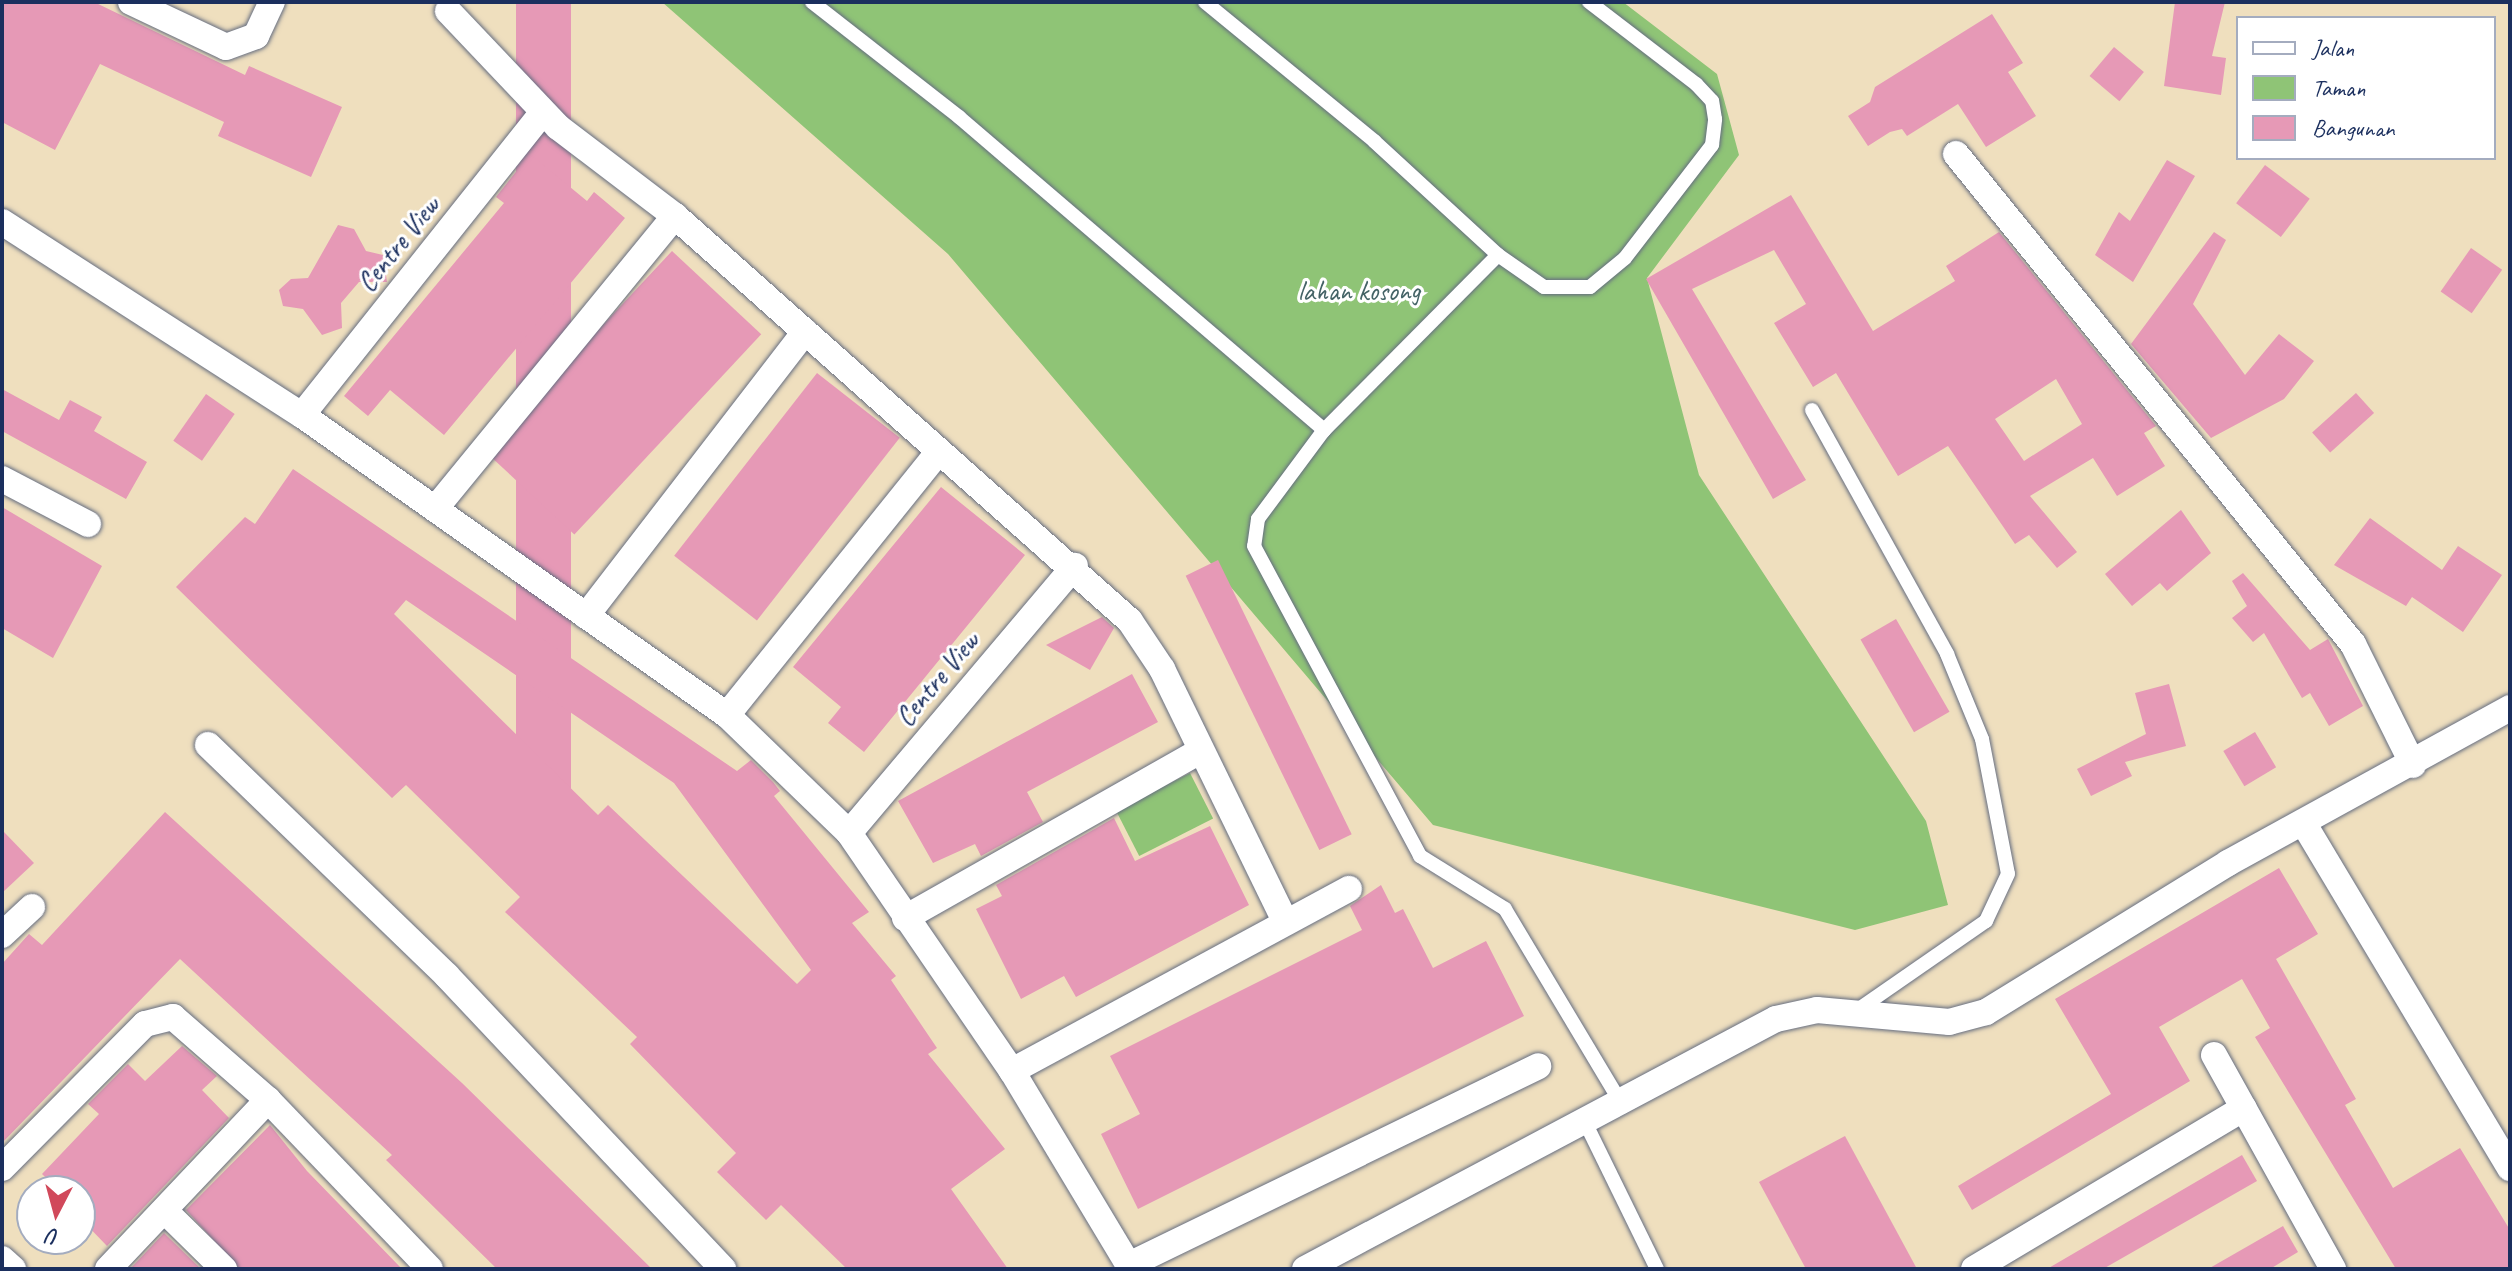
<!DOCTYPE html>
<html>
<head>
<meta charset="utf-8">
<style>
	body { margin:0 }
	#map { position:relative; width:2512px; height:1271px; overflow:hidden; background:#efdfbe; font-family:Caveat,sans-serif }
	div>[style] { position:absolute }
	.green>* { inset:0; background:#8fc476; transform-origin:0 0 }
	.building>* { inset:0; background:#e699b6; transform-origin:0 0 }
	.roads { filter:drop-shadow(0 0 2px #656d80) drop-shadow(0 0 2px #656d80) }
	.lane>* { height:14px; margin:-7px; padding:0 7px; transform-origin:7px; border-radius:7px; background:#fff }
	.street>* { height:26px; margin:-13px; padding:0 13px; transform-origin:13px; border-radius:13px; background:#fff }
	span { translate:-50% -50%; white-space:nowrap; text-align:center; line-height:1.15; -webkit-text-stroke:6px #fff; paint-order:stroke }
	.street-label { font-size:28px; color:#1b2f5e }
	.park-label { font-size:28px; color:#446366 }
	.frame { position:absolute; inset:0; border:4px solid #1b2f5e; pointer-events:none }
	.legend { position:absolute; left:2236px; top:16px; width:260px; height:144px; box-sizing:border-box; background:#fff; border:2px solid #a4acbf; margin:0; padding:10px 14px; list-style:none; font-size:24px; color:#1b2f5e }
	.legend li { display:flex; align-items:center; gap:16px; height:40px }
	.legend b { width:40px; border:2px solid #a4acbf }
	.north { position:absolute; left:16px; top:1175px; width:80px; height:80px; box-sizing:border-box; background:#fff; border:2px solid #a4acbf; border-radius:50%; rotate:186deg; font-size:22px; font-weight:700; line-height:32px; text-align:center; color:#1b2f5e }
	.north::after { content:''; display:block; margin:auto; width:28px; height:36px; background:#d1495b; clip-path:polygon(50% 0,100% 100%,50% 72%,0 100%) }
</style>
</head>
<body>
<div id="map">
	<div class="green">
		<div style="clip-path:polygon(662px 2px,1623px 2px,1717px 74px,1739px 155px,1647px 278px,1699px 475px,1926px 821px,1948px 905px,1855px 930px,1433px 825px,948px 254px)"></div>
		<div style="left:1190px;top:773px;width:51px;height:83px;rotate:63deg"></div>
	</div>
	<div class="building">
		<div style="clip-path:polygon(2px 2px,94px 2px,245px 75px,249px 66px,342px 107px,311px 177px,218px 136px,224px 122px,100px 64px,55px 150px,2px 122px)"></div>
		<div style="left:516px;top:2px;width:55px;height:836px"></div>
		<div style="clip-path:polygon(2175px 2px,2225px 2px,2212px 56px,2226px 58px,2221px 95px,2164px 86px)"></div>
		<div style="clip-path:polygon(1992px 14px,2023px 63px,2008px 72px,2036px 116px,1986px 147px,1958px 104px,1907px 136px,1902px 129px,1890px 132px,1868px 146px,1848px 116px,1870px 102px,1875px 87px)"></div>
		<div style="left:2114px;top:47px;width:39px;height:38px;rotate:40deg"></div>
		<div style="clip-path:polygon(530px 154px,587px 201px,594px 192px,625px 218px,444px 435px,390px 390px,368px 416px,344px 396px,504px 203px,496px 197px)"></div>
		<div style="clip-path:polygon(2167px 160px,2195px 176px,2133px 282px,2095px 255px,2119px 212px,2130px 221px)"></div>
		<div style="left:2265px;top:165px;width:56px;height:48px;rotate:37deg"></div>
		<div style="clip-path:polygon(evenodd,1791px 195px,1873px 331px,1955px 281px,1946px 266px,1999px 232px,2156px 426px,2144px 433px,2165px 466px,2117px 496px,2093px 458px,2030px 496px,2077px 552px,2057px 568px,2029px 535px,2015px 544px,1948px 446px,1898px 476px,1836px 373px,1813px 387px,1774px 323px,1806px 304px,1774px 250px,1692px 289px,1806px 480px,1773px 499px,1646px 279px,1791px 195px,2056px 379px,2082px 424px,2024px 461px,1995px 419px,2056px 379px)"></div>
		<div style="clip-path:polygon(338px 225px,354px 229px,366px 251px,383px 255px,387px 282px,359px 282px,341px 303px,342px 328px,322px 335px,303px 309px,283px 306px,279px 290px,291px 279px,308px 278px)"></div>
		<div style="clip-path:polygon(2214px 232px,2226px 240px,2193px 304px,2245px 375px,2279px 334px,2314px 361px,2284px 399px,2211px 438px,2131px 344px)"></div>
		<div style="left:2471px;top:248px;width:38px;height:53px;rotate:35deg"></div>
		<div style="left:672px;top:251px;width:122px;height:274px;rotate:43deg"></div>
		<div style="left:817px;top:373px;width:105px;height:232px;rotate:38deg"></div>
		<div style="clip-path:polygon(2px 389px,59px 420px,70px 400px,102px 417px,94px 431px,147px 462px,126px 499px,2px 431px)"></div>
		<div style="left:2356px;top:393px;width:27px;height:59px;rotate:48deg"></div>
		<div style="left:206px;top:394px;width:35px;height:57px;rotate:35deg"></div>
		<div style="clip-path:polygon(evenodd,293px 469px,737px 771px,751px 760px,773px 782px,780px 791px,774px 796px,869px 912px,852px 923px,896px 976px,891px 980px,937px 1048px,928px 1054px,1005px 1149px,951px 1189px,1008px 1269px,847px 1269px,781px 1205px,766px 1220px,717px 1172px,736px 1153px,630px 1044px,637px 1037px,505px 912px,520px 897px,406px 785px,392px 798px,176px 587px,245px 517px,255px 524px,293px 469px,406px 600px,674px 783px,811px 970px,797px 984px,608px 805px,598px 815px,394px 614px,406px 600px)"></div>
		<div style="clip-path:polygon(941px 487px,1025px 555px,864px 752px,828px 723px,841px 707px,793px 667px)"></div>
		<div style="clip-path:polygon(2px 507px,102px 566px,53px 658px,2px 628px)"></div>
		<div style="clip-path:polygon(2181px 510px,2211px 553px,2167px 591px,2160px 583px,2132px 606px,2105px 574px)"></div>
		<div style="clip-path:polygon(2370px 518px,2442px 570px,2458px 546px,2502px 575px,2463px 632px,2412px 597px,2406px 606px,2334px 565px)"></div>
		<div style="left:1218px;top:560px;width:305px;height:36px;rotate:64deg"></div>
		<div style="clip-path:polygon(2243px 573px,2310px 650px,2328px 639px,2363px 706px,2329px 726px,2310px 693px,2302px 698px,2264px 633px,2253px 642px,2232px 618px,2247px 606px,2232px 581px)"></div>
		<div style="clip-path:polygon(1102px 617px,1114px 628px,1090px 670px,1046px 645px)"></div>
		<div style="left:1896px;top:619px;width:107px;height:41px;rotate:60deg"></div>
		<div style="clip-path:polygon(1132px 674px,1158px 722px,1027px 792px,1043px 822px,981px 856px,975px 844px,933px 863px,898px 801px)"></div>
		<div style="clip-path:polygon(2169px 684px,2186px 746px,2125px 762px,2132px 776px,2091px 796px,2077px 769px,2146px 734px,2135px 693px)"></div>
		<div style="left:2255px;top:732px;width:41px;height:37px;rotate:59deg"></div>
		<div style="clip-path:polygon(165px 812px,462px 1083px,652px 1269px,497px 1269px,386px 1160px,392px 1155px,180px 959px,2px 1143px,2px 964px,29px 934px,42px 945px)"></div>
		<div style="clip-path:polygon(1114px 818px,1135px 861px,1210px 826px,1249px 905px,1076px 997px,1064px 976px,1021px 999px,976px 909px,1002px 896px,996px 885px)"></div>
		<div style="clip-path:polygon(2px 830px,34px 863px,2px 893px)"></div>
		<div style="clip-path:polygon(2279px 868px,2318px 934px,2276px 959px,2356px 1099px,2345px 1105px,2393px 1188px,2460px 1148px,2510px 1230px,2510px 1269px,2396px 1269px,2255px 1037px,2270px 1028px,2242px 979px,2159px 1027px,2190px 1081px,1972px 1210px,1958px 1186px,2111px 1094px,2055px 999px)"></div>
		<div style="clip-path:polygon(1381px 885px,1395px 913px,1403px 909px,1433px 968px,1486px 941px,1524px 1016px,1138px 1209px,1101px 1134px,1140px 1114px,1110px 1056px,1362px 930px,1350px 906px)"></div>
		<div style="clip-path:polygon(182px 1046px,217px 1076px,202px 1090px,229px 1118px,107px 1246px,80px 1218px,80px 1191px,60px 1191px,42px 1174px,99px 1114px,88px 1104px,128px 1064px,145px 1081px)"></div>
		<div style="clip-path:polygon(270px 1125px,307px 1171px,402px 1269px,240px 1269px,186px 1210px)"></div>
		<div style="clip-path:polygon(1845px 1136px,1917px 1269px,1806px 1269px,1759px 1182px)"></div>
		<div style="clip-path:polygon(2242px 1155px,2257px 1181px,2103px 1269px,2047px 1269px)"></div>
		<div style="clip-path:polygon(2283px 1226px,2298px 1252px,2270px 1269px,2208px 1269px)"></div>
		<div style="clip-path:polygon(164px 1233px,201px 1269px,130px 1269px)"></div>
	</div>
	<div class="roads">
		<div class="lane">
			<div style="left:812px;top:2px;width:187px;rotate:38deg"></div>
			<div style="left:959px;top:117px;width:481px;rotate:40.6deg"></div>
			<div style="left:1205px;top:2px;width:219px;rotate:39.4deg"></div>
			<div style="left:1374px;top:141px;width:168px;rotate:42.6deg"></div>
			<div style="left:1498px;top:255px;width:56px;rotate:34.8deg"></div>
			<div style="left:1544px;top:287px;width:46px"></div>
			<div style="left:1590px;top:287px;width:45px;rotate:-39.6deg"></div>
			<div style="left:1625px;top:258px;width:143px;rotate:-52.4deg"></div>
			<div style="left:1712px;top:145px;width:26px;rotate:-83deg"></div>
			<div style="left:1715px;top:119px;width:18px;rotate:-99deg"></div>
			<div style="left:1712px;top:101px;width:23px;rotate:-133deg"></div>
			<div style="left:1696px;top:84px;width:135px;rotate:-142.5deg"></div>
			<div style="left:1498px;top:255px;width:247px;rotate:134.8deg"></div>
			<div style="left:1324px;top:430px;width:111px;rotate:126.6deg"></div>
			<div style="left:1258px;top:519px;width:27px;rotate:98deg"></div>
			<div style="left:1254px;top:546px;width:352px;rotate:61.8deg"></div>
			<div style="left:1420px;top:856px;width:100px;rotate:31.9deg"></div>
			<div style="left:1505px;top:909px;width:230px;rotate:59.1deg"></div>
			<div style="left:1812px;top:410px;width:279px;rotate:61deg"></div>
			<div style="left:1947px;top:654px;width:92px;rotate:67.6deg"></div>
			<div style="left:1982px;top:739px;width:137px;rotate:79.1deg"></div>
			<div style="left:2008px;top:874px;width:52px;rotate:115.1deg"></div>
			<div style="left:1986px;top:921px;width:162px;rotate:145.3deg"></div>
			<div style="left:1586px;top:1124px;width:161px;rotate:63.9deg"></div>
		</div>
		<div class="street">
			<div style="left:131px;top:2px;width:105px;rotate:25.3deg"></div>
			<div style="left:226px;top:47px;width:32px;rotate:-20deg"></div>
			<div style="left:256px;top:36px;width:38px;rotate:-65deg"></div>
			<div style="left:448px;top:11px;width:160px;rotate:46.5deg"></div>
			<div style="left:558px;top:127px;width:147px;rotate:37.3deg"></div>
			<div style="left:675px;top:216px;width:609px;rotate:41.67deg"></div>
			<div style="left:1130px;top:621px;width:58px;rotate:56.3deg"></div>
			<div style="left:1162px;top:669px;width:278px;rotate:64deg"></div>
			<div style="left:1956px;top:154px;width:631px;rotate:50.99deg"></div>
			<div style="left:2353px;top:644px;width:135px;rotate:63.6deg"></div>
			<div style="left:2px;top:222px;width:357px;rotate:32.8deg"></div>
			<div style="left:302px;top:415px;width:520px;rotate:35.22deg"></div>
			<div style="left:727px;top:715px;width:170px;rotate:44deg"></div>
			<div style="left:849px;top:833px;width:288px;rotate:55.6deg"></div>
			<div style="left:1012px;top:1071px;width:231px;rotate:59deg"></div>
			<div style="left:302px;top:415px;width:387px;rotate:-51.5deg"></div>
			<div style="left:2px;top:479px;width:97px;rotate:27.6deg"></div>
			<div style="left:435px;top:509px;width:379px;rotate:-50.7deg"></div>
			<div style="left:586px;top:616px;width:359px;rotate:-52.4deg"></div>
			<div style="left:727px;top:715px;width:335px;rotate:-51.2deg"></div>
			<div style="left:208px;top:745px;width:332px;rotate:44deg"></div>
			<div style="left:447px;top:976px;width:403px;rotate:46.7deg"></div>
			<div style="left:2304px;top:824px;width:401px;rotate:59.1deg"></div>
			<div style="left:849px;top:833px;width:350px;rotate:-49.8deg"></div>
			<div style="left:905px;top:918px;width:335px;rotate:-29.5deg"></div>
			<div style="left:2px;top:935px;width:41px;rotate:-43deg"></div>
			<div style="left:2214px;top:1055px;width:245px;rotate:60.9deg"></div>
			<div style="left:1012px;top:1071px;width:383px;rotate:-28.4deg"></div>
			<div style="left:2px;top:1168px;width:203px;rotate:-45.2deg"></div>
			<div style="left:145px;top:1024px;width:29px;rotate:-14deg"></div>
			<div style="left:173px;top:1017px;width:126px;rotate:41.1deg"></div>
			<div style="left:268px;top:1100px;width:234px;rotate:46.2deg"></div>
			<div style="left:165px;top:1211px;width:83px;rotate:44.5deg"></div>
			<div style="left:2px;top:1259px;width:15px;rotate:42deg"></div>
			<div style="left:1129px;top:1265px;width:455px;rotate:-25.9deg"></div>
			<div style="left:108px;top:1269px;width:233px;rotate:-46.6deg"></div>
			<div style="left:1305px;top:1269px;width:533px;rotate:-27.96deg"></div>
			<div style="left:1776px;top:1019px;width:42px;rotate:-12.4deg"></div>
			<div style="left:1817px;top:1010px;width:133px;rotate:5.2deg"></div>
			<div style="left:1949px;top:1022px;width:38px;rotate:-15deg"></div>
			<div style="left:1986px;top:1012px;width:284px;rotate:-31.6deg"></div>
			<div style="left:2228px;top:863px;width:322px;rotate:-28.8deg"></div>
			<div style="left:1974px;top:1269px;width:314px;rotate:-30.8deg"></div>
		</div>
	</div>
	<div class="street-label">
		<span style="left:398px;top:244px;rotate:-51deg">Centre View</span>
		<span style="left:937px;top:679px;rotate:-50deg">Centre View</span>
	</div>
	<div class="park-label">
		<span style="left:1359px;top:291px">lahan kosong</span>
	</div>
	<div class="frame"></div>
	<ul class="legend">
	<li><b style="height:10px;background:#fff"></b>Jalan</li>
	<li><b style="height:22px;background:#8fc476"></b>Taman</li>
	<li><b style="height:22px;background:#e699b6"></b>Bangunan</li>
	</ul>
	<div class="north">U</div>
</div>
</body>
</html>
